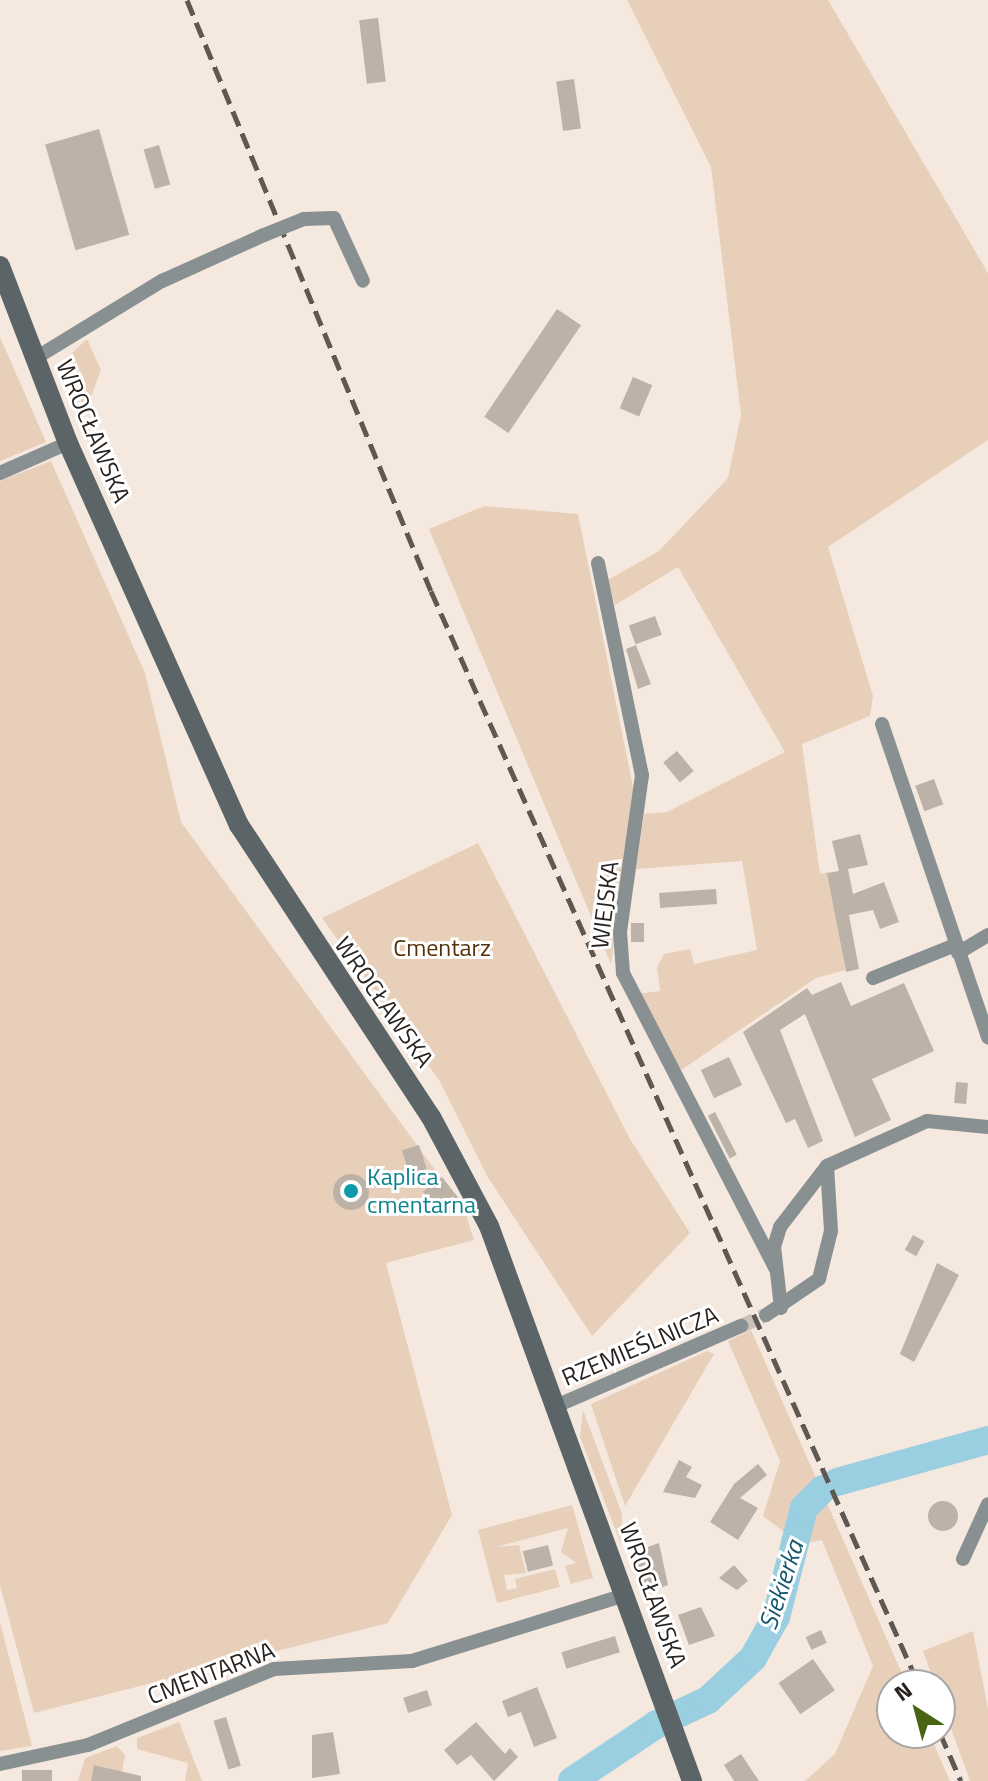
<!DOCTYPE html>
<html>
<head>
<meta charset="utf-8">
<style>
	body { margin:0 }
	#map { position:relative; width:988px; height:1781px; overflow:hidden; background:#f5e9df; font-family:"Titillium Web",sans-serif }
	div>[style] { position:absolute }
	.green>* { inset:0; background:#e8cfba }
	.river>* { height:28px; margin:-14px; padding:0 14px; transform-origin:14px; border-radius:14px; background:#9acee1 }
	.building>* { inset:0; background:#bcb2a7; transform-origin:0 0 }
	.round { border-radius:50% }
	.street-tunnel>* { height:14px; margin-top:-7px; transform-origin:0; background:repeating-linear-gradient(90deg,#ccc1b9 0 14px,transparent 0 21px) }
	.street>* { height:14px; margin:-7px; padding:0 7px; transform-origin:7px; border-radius:7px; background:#899092 }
	.secondary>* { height:20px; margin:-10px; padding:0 10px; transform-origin:10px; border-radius:10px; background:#5b6567 }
	.rail>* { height:5px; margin-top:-2.5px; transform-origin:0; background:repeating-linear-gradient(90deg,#5e5752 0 16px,transparent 0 24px) }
	.street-bridge>* { height:14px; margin:-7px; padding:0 7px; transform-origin:7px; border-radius:7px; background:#899092 }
	.dots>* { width:22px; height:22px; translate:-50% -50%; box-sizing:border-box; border:4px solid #fff; border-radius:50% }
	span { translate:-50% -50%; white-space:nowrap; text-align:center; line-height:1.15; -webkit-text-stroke:6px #fff; paint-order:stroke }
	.street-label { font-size:24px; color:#282320 }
	.park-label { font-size:24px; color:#55310b }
	.culture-label { font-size:24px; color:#0d838f }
	.left { translate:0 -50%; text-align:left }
	.water-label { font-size:26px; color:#13586c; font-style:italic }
	.north { position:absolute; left:876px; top:1669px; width:80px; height:80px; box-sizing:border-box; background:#fff; border:2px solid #a9a7a6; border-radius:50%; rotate:324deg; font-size:22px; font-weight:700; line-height:32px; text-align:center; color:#282320 }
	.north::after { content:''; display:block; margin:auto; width:28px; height:36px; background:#496415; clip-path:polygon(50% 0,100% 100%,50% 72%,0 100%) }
</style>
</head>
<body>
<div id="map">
	<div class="green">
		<div style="clip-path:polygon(627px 0,828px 0,988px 273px,988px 440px,828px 547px,873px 696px,870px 716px,802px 744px,820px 874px,828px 872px,845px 970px,816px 978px,674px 1075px,637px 994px,660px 991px,657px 967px,664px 954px,690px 949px,694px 964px,757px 950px,742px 861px,636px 869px,644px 814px,667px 812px,785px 752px,678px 567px,615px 605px,608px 580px,659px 551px,728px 478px,741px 415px,711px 167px)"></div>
		<div style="clip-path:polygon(0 337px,46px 442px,0 461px)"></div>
		<div style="clip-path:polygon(87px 339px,101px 370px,86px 410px,62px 362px)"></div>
		<div style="clip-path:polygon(51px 461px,145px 673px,181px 822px,465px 1211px,474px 1240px,386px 1263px,452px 1515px,388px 1623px,34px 1713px,0 1585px,0 481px)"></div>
		<div style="clip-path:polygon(484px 506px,578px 514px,635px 797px,611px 964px,429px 529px)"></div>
		<div style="clip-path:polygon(478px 843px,630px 1139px,690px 1233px,592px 1336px,487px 1176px,439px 1080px,322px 918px)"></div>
		<div style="clip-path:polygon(751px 1330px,907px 1685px,892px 1685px,892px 1733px,929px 1733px,950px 1781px,805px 1781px,835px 1754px,873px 1666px,822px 1540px,800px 1544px,763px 1516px,780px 1461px,728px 1341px)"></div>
		<div style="clip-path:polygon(707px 1351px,714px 1354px,625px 1506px,591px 1404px)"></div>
		<div style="clip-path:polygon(583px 1410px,622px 1514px,621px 1544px,580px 1437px)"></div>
		<div style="clip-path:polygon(572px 1505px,593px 1578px,571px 1584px,565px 1566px,576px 1563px,561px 1552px,568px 1528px,496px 1547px,519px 1545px,526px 1573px,504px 1575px,507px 1590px,517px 1588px,515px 1579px,555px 1569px,560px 1587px,497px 1603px,478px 1530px)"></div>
		<div style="clip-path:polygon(0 1622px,32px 1746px,0 1751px)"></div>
		<div style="clip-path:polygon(973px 1631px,988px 1709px,988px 1781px,970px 1781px,923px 1651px)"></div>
		<div style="clip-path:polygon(179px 1722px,202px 1781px,185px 1781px,188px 1763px,137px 1749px,137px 1738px)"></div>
		<div style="clip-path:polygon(117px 1746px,125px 1755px,122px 1772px,95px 1765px,91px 1781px,78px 1781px,85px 1758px)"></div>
	</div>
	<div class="river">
		<div style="left:837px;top:1482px;width:157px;rotate:-15.5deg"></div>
		<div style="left:572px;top:1781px;width:102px;rotate:-33.8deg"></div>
		<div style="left:657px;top:1724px;width:56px;rotate:-25.2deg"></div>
		<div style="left:708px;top:1700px;width:62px;rotate:-43deg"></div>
		<div style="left:753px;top:1658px;width:47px;rotate:-60.7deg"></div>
		<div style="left:776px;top:1617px;width:113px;rotate:-75.6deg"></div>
		<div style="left:804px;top:1508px;width:27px;rotate:-45deg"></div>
	</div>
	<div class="building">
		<div style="left:378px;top:18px;width:64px;height:19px;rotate:83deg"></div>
		<div style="left:574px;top:79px;width:50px;height:18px;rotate:82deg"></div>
		<div style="left:99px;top:129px;width:110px;height:56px;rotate:74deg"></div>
		<div style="left:159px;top:145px;width:41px;height:16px;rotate:74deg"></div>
		<div style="left:557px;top:309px;width:29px;height:130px;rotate:34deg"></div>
		<div style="left:633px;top:377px;width:21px;height:34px;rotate:23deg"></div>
		<div style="left:655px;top:616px;width:20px;height:28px;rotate:70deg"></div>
		<div style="clip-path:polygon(636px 645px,651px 684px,638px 689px,626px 649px)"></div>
		<div style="left:677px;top:751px;width:26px;height:18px;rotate:50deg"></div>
		<div style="left:934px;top:779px;width:27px;height:20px;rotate:70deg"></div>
		<div style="clip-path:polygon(860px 834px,868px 865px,848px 869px,853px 894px,884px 882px,899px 922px,880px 929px,873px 910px,849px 915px,859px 969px,846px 972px,827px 873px,839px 871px,832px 841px)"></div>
		<div style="left:716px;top:889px;width:15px;height:57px;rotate:86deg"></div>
		<div style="left:631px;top:923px;width:13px;height:19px"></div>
		<div style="clip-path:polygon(841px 982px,851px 1006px,904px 983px,934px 1051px,872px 1079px,891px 1120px,855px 1137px,805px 1014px,780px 1030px,823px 1141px,808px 1148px,795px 1119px,786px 1123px,743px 1032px,807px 988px,812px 995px)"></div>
		<div style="left:729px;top:1057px;width:31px;height:31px;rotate:65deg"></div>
		<div style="left:956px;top:1082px;width:12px;height:21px;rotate:5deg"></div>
		<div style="left:715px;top:1112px;width:48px;height:8px;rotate:63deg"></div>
		<div style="left:419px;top:1145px;width:25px;height:18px;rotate:72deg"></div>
		<div class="round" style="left:333px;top:1174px;width:36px;height:36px"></div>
		<div style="left:442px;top:1177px;width:28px;height:24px;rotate:52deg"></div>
		<div style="left:913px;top:1235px;width:13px;height:17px;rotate:29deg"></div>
		<div style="clip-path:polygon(937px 1263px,959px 1275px,914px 1362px,900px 1354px)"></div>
		<div style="clip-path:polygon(679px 1460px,692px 1467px,686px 1477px,702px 1485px,695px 1498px,663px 1492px)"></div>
		<div style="clip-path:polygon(758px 1464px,767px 1475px,740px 1498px,758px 1508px,738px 1540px,710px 1522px,734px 1484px)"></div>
		<div class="round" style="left:928px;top:1501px;width:30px;height:30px"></div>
		<div style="clip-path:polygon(659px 1543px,668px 1585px,644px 1594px,629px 1554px)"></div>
		<div style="left:548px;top:1545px;width:21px;height:26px;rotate:76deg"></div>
		<div style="clip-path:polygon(734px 1565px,748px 1581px,737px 1590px,719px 1578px)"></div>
		<div style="clip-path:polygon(701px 1607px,715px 1636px,689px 1645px,678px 1615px)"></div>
		<div style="left:821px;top:1630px;width:14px;height:17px;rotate:65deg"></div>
		<div style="left:615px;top:1636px;width:17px;height:56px;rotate:73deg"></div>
		<div style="left:813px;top:1659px;width:38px;height:42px;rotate:55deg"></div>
		<div style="clip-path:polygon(537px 1687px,557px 1738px,534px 1747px,521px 1712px,508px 1717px,502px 1701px)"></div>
		<div style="left:427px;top:1690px;width:16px;height:25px;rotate:72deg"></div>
		<div style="left:226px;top:1717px;width:51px;height:13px;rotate:73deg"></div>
		<div style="clip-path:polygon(476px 1722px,505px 1754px,510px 1748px,518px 1757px,494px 1781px,471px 1755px,457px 1765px,444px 1750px)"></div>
		<div style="clip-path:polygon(333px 1732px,340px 1774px,312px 1778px,312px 1735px)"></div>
		<div style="clip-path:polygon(741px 1754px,759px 1781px,734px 1781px,724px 1765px)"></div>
		<div style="clip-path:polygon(94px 1765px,141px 1776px,141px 1781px,91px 1781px)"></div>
		<div style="left:22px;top:1770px;width:30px;height:11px"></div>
	</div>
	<div class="street-tunnel">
		<div style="left:741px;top:1326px;width:27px;rotate:-24deg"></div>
	</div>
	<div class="street">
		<div style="left:304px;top:219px;width:30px;rotate:-2deg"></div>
		<div style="left:334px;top:218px;width:69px;rotate:65.3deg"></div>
		<div style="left:34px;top:359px;width:150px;rotate:-31.4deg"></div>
		<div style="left:162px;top:281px;width:112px;rotate:-24.3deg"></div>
		<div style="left:0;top:473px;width:74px;rotate:-23.8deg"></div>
		<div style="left:598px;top:563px;width:217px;rotate:78.3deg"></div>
		<div style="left:642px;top:775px;width:159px;rotate:98deg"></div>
		<div style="left:620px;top:932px;width:41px;rotate:85.8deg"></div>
		<div style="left:623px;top:973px;width:332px;rotate:62.7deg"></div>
		<div style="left:882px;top:724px;width:331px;rotate:71.3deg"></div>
		<div style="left:958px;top:953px;width:35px;rotate:-31deg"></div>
		<div style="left:873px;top:978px;width:88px;rotate:-21.9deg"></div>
		<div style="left:781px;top:1308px;width:61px;rotate:-96.5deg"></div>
		<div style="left:774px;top:1247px;width:21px;rotate:-73deg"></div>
		<div style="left:780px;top:1227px;width:77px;rotate:-52.4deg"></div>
		<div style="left:827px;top:1166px;width:110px;rotate:-24.2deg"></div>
		<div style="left:927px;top:1121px;width:61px;rotate:5.6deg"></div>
		<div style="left:766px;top:1315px;width:64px;rotate:-34.2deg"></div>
		<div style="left:819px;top:1279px;width:49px;rotate:-76deg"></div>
		<div style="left:831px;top:1231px;width:65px;rotate:-93.5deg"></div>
		<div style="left:556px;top:1406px;width:202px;rotate:-23.4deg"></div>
		<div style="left:963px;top:1559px;width:60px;rotate:-65.6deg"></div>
		<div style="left:0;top:1764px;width:90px;rotate:-12.2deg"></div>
		<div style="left:88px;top:1745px;width:201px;rotate:-22.2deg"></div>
		<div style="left:274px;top:1669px;width:138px;rotate:-3.3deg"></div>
		<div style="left:412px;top:1661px;width:223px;rotate:-17.2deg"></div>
	</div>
	<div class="secondary">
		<div style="left:0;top:266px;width:190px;rotate:69deg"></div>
		<div style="left:68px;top:443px;width:419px;rotate:65.9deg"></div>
		<div style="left:239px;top:825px;width:349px;rotate:56.7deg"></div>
		<div style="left:431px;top:1117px;width:123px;rotate:62deg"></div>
		<div style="left:489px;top:1226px;width:591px;rotate:69.91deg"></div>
	</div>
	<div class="rail">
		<div style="left:187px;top:0;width:639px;rotate:67.57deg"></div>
		<div style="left:431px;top:591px;width:1198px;rotate:65.96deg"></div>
		<div style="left:940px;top:1733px;width:52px;rotate:66.4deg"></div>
	</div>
	<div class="street-bridge">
		<div style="left:264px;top:235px;width:43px;rotate:-21.8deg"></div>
	</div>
	<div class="dots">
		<div style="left:351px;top:1191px;background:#0f9aa8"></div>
	</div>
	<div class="street-label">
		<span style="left:93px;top:431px;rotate:67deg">WROCŁAWSKA</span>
		<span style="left:605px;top:905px;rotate:-83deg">WIEJSKA</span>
		<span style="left:384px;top:1002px;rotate:55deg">WROCŁAWSKA</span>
		<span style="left:640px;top:1346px;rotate:-23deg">RZEMIEŚLNICZA</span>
		<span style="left:653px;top:1595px;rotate:70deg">WROCŁAWSKA</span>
		<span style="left:211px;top:1673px;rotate:-21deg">CMENTARNA</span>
	</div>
	<div class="park-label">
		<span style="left:442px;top:948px">Cmentarz</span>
	</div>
	<div class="culture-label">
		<span class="left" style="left:367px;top:1191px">Kaplica<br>cmentarna</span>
	</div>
	<div class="water-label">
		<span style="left:781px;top:1585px;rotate:-72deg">Siekierka</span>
	</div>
	<div class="north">N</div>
</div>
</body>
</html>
